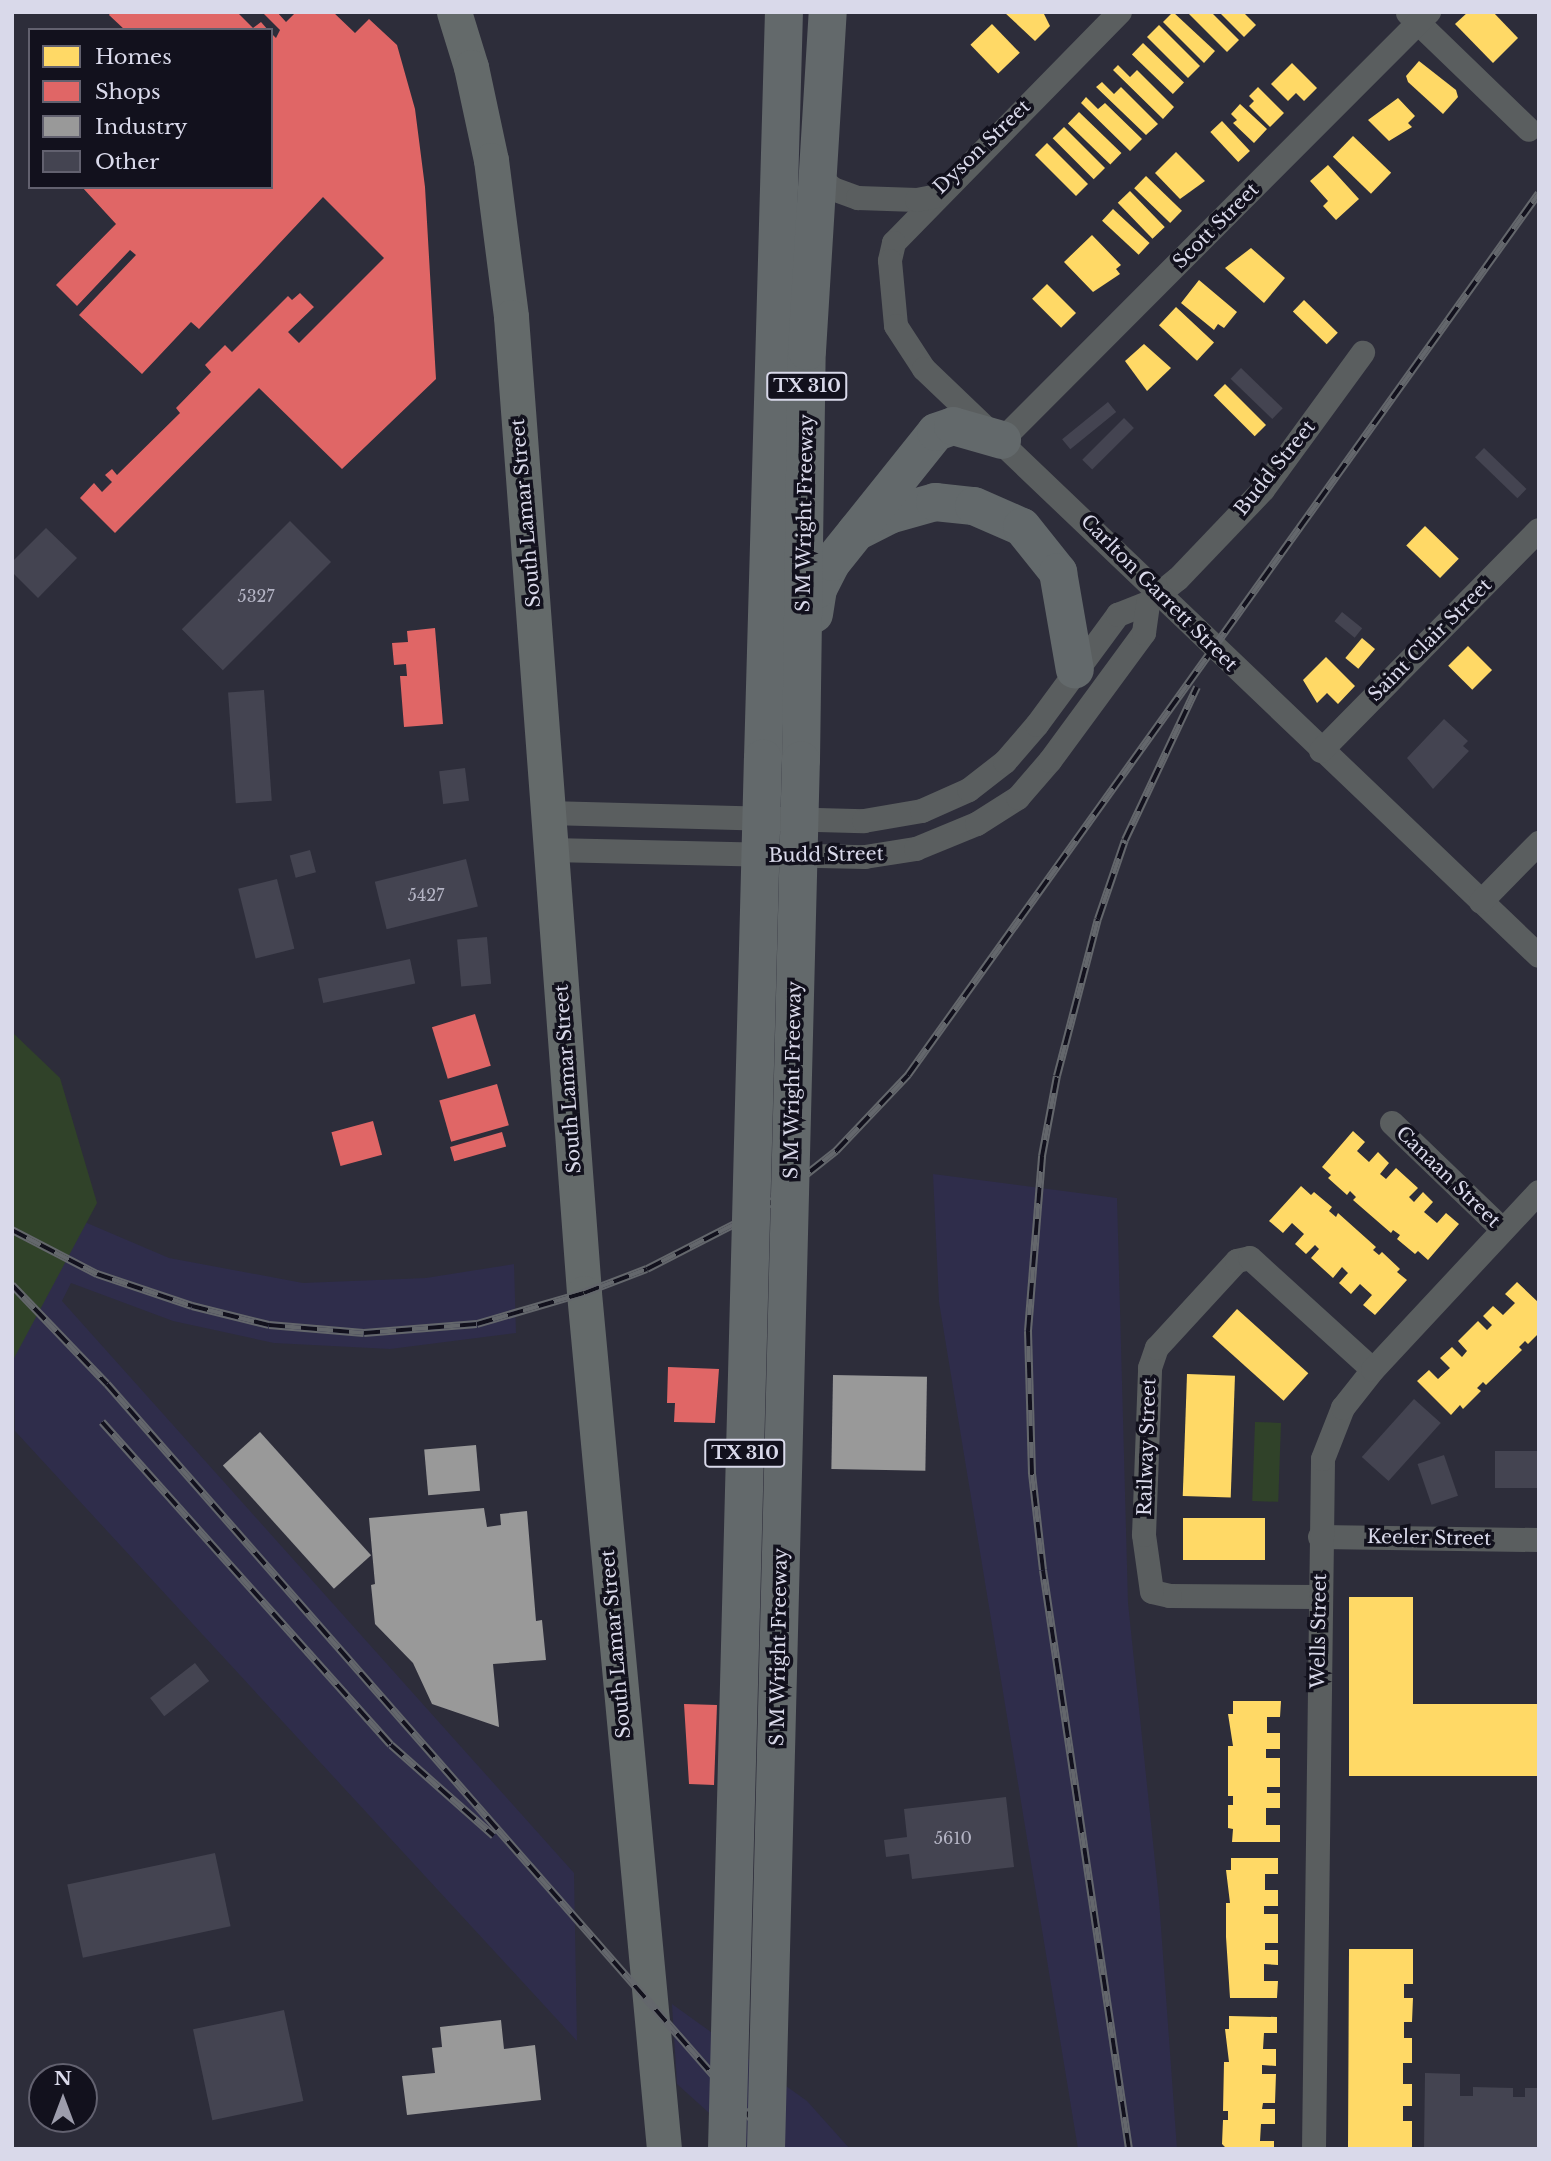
<!DOCTYPE html>
<html>
<head>
<meta charset="utf-8">
<style>
	body { margin:0 }
	#map { position:relative; width:1551px; height:2161px; overflow:hidden; background:#2d2d3a; font-family:"Libre Baskerville",serif }
	div>[style] { position:absolute }
	.built>* { inset:0; background:#2f2d4b }
	.green>* { inset:0; background:#304229; transform-origin:0 0 }
	.homes>* { inset:0; background:#ffd966; transform-origin:0 0 }
	.shops>* { inset:0; background:#e06666; transform-origin:0 0 }
	.industry>* { inset:0; background:#999; transform-origin:0 0 }
	.building>* { inset:0; background:#444451; transform-origin:0 0 }
	.minor>* { height:24px; margin:-12px; padding:0 12px; transform-origin:12px; border-radius:12px; background:#5a5e5f }
	.secondary>* { height:35px; margin:-17.5px; padding:0 17.5px; transform-origin:17.5px; border-radius:17.5px; background:#646a6a }
	.primary>* { height:38px; margin:-19px; padding:0 19px; transform-origin:19px; border-radius:19px; background:#63696b }
	.rail>* { height:8px; margin-top:-4px; transform-origin:0; background:repeating-linear-gradient(90deg,#12111d 0 16px,#64676c 0 32px); box-sizing:border-box; border-block:2px solid #64676c }
	.primary-bridge>* { height:38px; margin:-19px; padding:0 19px; transform-origin:19px; border-radius:19px; background:#63696b }
	span { translate:-50% -50%; white-space:nowrap; text-align:center; line-height:1.15; -webkit-text-stroke:7px #12111d; paint-order:stroke }
	.number-label { font-size:16px; color:#b4b4c4 }
	.number-label span { -webkit-text-stroke-width:0 }
	.shield-label span { padding:2px 5px; background:#12111d; border:2px solid; border-radius:5px; -webkit-text-stroke-width:0 }
	.shield-label { font-size:18px; color:#d9d9ea; font-weight:700 }
	.street-label { font-size:19px; color:#d9d9ea }
	.frame { position:absolute; inset:0; border:14px solid #d9d9ea; pointer-events:none }
	.legend { position:absolute; left:28px; top:28px; width:245px; height:161px; box-sizing:border-box; background:#12111d; border:2px solid #62616f; margin:0; padding:9px 12px; list-style:none; font-size:21px; color:#d9d9ea }
	.legend li { display:flex; align-items:center; gap:14px; height:35px }
	.legend b { width:35px; border:2px solid #62616f }
	.north { position:absolute; left:28px; top:2063px; width:70px; height:70px; box-sizing:border-box; background:#12111d; border:2px solid #62616f; border-radius:50%; rotate:0deg; font-size:19px; font-weight:700; line-height:28px; text-align:center; color:#d9d9ea }
	.north::after { content:''; display:block; margin:auto; width:24px; height:32px; background:#9d9dac; clip-path:polygon(50% 0,100% 100%,50% 72%,0 100%) }
</style>
</head>
<body>
<div id="map">
	<div class="built">
		<div style="clip-path:polygon(933px 1174px,1117px 1198px,1128px 1603px,1159px 1900px,1177px 2149px,1078px 2149px,939px 1302px)"></div>
		<div style="clip-path:polygon(12px 1191px,169px 1258px,303px 1283px,426px 1278px,514px 1264px,516px 1333px,390px 1349px,274px 1343px,173px 1321px,71px 1283px,62px 1301px,574px 1873px,577px 2041px,15px 1431px)"></div>
		<div style="clip-path:polygon(672px 2004px,807px 2101px,850px 2149px,749px 2149px,677px 2084px)"></div>
	</div>
	<div class="green">
		<div style="clip-path:polygon(12px 1032px,60px 1078px,97px 1203px,12px 1362px)"></div>
		<div style="left:1255px;top:1422px;width:26px;height:79px;rotate:2deg"></div>
	</div>
	<div class="homes">
		<div style="clip-path:polygon(1004px 12px,1043px 12px,1050px 26px,1035px 41px)"></div>
		<div style="clip-path:polygon(1173px 12px,1215px 51px,1204px 63px,1163px 22px)"></div>
		<div style="clip-path:polygon(1187px 12px,1211px 12px,1239px 40px,1227px 52px)"></div>
		<div style="clip-path:polygon(1219px 12px,1243px 12px,1256px 25px,1244px 37px)"></div>
		<div style="clip-path:polygon(1468px 12px,1493px 12px,1518px 38px,1493px 63px,1455px 24px)"></div>
		<div style="left:992px;top:24px;width:40px;height:30px;rotate:46deg"></div>
		<div style="left:1159px;top:25px;width:58px;height:17px;rotate:45deg"></div>
		<div style="left:1143px;top:43px;width:57px;height:16px;rotate:44deg"></div>
		<div style="clip-path:polygon(1419px 61px,1456px 90px,1458px 97px,1443px 114px,1408px 82px,1406px 76px)"></div>
		<div style="clip-path:polygon(1292px 63px,1317px 88px,1304px 101px,1296px 93px,1288px 101px,1271px 84px)"></div>
		<div style="clip-path:polygon(1118px 65px,1130px 77px,1137px 70px,1174px 107px,1163px 119px,1113px 70px)"></div>
		<div style="clip-path:polygon(1102px 82px,1114px 94px,1121px 87px,1158px 124px,1146px 135px,1096px 87px)"></div>
		<div style="clip-path:polygon(1258px 87px,1284px 113px,1270px 127px,1249px 106px,1254px 101px,1249px 96px)"></div>
		<div style="clip-path:polygon(1086px 97px,1098px 109px,1105px 103px,1142px 139px,1130px 151px,1081px 103px)"></div>
		<div style="clip-path:polygon(1398px 98px,1415px 116px,1408px 123px,1412px 127px,1389px 141px,1368px 120px)"></div>
		<div style="clip-path:polygon(1240px 104px,1267px 129px,1254px 143px,1233px 123px,1237px 120px,1231px 114px)"></div>
		<div style="left:1079px;top:112px;width:59px;height:16px;rotate:44deg"></div>
		<div style="left:1222px;top:121px;width:41px;height:16px;rotate:47deg"></div>
		<div style="left:1064px;top:127px;width:58px;height:16px;rotate:45deg"></div>
		<div style="left:1353px;top:136px;width:53px;height:29px;rotate:44deg"></div>
		<div style="left:1047px;top:143px;width:58px;height:17px;rotate:45deg"></div>
		<div style="clip-path:polygon(1176px 152px,1205px 181px,1180px 199px,1155px 173px)"></div>
		<div style="clip-path:polygon(1328px 165px,1359px 199px,1336px 220px,1323px 206px,1328px 201px,1310px 181px)"></div>
		<div style="left:1146px;top:176px;width:50px;height:17px;rotate:44deg"></div>
		<div style="left:1130px;top:191px;width:50px;height:17px;rotate:46deg"></div>
		<div style="left:1113px;top:209px;width:50px;height:16px;rotate:43deg"></div>
		<div style="clip-path:polygon(1092px 235px,1121px 265px,1116px 269px,1120px 274px,1093px 292px,1064px 262px)"></div>
		<div style="clip-path:polygon(1251px 248px,1285px 278px,1264px 303px,1225px 268px)"></div>
		<div style="clip-path:polygon(1199px 280px,1237px 312px,1224px 328px,1218px 324px,1214px 330px,1181px 303px)"></div>
		<div style="left:1047px;top:284px;width:41px;height:21px;rotate:45deg"></div>
		<div style="left:1304px;top:300px;width:47px;height:16px;rotate:44deg"></div>
		<div style="left:1176px;top:307px;width:52px;height:25px;rotate:43deg"></div>
		<div style="clip-path:polygon(1144px 344px,1171px 368px,1147px 391px,1125px 361px)"></div>
		<div style="left:1225px;top:384px;width:58px;height:16px;rotate:45deg"></div>
		<div style="left:1425px;top:526px;width:47px;height:27px;rotate:44deg"></div>
		<div style="left:1362px;top:638px;width:17px;height:26px;rotate:40deg"></div>
		<div style="left:1468px;top:646px;width:34px;height:28px;rotate:45deg"></div>
		<div style="clip-path:polygon(1326px 657px,1355px 686px,1338px 704px,1327px 693px,1317px 703px,1303px 680px)"></div>
		<div style="clip-path:polygon(1353px 1131px,1365px 1142px,1357px 1151px,1369px 1162px,1378px 1152px,1389px 1163px,1380px 1174px,1386px 1179px,1396px 1168px,1418px 1188px,1409px 1197px,1414px 1202px,1423px 1192px,1433px 1202px,1424px 1212px,1437px 1223px,1446px 1213px,1459px 1224px,1428px 1260px,1418px 1251px,1415px 1254px,1397px 1239px,1400px 1235px,1393px 1230px,1391px 1233px,1353px 1200px,1356px 1197px,1350px 1191px,1347px 1195px,1328px 1178px,1331px 1175px,1322px 1167px)"></div>
		<div style="clip-path:polygon(1301px 1186px,1311px 1195px,1314px 1192px,1332px 1207px,1329px 1211px,1336px 1217px,1338px 1213px,1376px 1247px,1373px 1250px,1379px 1255px,1382px 1252px,1400px 1269px,1397px 1272px,1407px 1280px,1375px 1315px,1363px 1305px,1372px 1295px,1360px 1284px,1351px 1294px,1339px 1283px,1348px 1273px,1342px 1267px,1333px 1278px,1311px 1258px,1319px 1249px,1315px 1245px,1306px 1254px,1295px 1244px,1304px 1234px,1292px 1223px,1283px 1233px,1269px 1221px)"></div>
		<div style="clip-path:polygon(1517px 1282px,1539px 1303px,1539px 1333px,1528px 1344px,1525px 1341px,1519px 1347px,1522px 1350px,1486px 1385px,1483px 1382px,1477px 1388px,1481px 1391px,1463px 1409px,1460px 1405px,1451px 1415px,1417px 1381px,1429px 1370px,1438px 1379px,1450px 1368px,1440px 1358px,1452px 1347px,1462px 1357px,1467px 1351px,1458px 1341px,1478px 1321px,1487px 1330px,1492px 1325px,1483px 1316px,1493px 1306px,1503px 1315px,1515px 1303px,1505px 1294px)"></div>
		<div style="left:1237px;top:1309px;width:96px;height:37px;rotate:42deg"></div>
		<div style="left:1187px;top:1374px;width:48px;height:122px;rotate:2deg"></div>
		<div style="left:1183px;top:1518px;width:82px;height:42px"></div>
		<div style="clip-path:polygon(1349px 1597px,1413px 1597px,1413px 1704px,1539px 1704px,1539px 1776px,1349px 1776px)"></div>
		<div style="clip-path:polygon(1233px 1701px,1281px 1701px,1280px 1717px,1267px 1717px,1267px 1733px,1280px 1733px,1280px 1749px,1266px 1749px,1266px 1758px,1280px 1758px,1280px 1787px,1267px 1787px,1267px 1793px,1280px 1793px,1280px 1808px,1266px 1808px,1266px 1825px,1280px 1825px,1280px 1842px,1232px 1842px,1233px 1829px,1228px 1828px,1228px 1805px,1233px 1805px,1233px 1796px,1228px 1796px,1228px 1746px,1233px 1746px,1228px 1714px,1233px 1714px)"></div>
		<div style="clip-path:polygon(1231px 1858px,1278px 1858px,1278px 1874px,1265px 1874px,1265px 1890px,1278px 1890px,1278px 1906px,1264px 1906px,1264px 1914px,1278px 1914px,1278px 1943px,1265px 1943px,1265px 1950px,1278px 1950px,1278px 1965px,1264px 1964px,1264px 1981px,1278px 1981px,1277px 1998px,1230px 1998px,1226px 1937px,1226px 1903px,1230px 1903px,1226px 1870px,1231px 1870px)"></div>
		<div style="clip-path:polygon(1349px 1949px,1413px 1949px,1413px 1984px,1404px 1984px,1404px 1998px,1413px 1998px,1412px 2022px,1404px 2022px,1404px 2038px,1412px 2038px,1412px 2063px,1403px 2063px,1403px 2084px,1412px 2084px,1412px 2106px,1403px 2106px,1403px 2121px,1412px 2121px,1412px 2149px,1348px 2149px)"></div>
		<div style="clip-path:polygon(1229px 2016px,1277px 2017px,1277px 2033px,1264px 2033px,1263px 2049px,1276px 2049px,1276px 2066px,1262px 2065px,1262px 2074px,1276px 2074px,1275px 2103px,1263px 2103px,1262px 2109px,1275px 2109px,1275px 2124px,1261px 2124px,1260px 2141px,1274px 2141px,1274px 2149px,1227px 2149px,1222px 2144px,1223px 2120px,1228px 2120px,1228px 2111px,1223px 2111px,1224px 2062px,1229px 2062px,1225px 2029px,1229px 2029px)"></div>
	</div>
	<div class="shops">
		<div style="clip-path:polygon(111px 12px,237px 12px,253px 28px,261px 22px,268px 30px,125px 30px,109px 15px)"></div>
		<div style="clip-path:polygon(262px 12px,277px 12px,286px 22px,296px 12px,333px 12px,355px 33px,369px 19px,397px 45px,415px 109px,425px 187px,436px 379px,342px 469px,259px 388px,115px 533px,80px 498px,94px 483px,102px 492px,112px 482px,105px 475px,112px 469px,117px 475px,180px 413px,176px 408px,211px 372px,205px 365px,225px 345px,232px 352px,288px 296px,292px 300px,300px 293px,314px 307px,288px 332px,299px 343px,384px 258px,323px 197px,199px 329px,191px 322px,142px 374px,79px 315px,136px 255px,130px 250px,77px 306px,56px 285px,116px 224px,82px 187px,271px 187px,271px 33px,276px 38px,280px 30px)"></div>
		<div style="clip-path:polygon(435px 628px,443px 724px,404px 727px,400px 676px,407px 676px,406px 664px,394px 665px,392px 643px,408px 642px,407px 631px)"></div>
		<div style="left:475px;top:1014px;width:54px;height:45px;rotate:73deg"></div>
		<div style="left:497px;top:1084px;width:43px;height:60px;rotate:74deg"></div>
		<div style="left:373px;top:1121px;width:35px;height:43px;rotate:75deg"></div>
		<div style="left:502px;top:1132px;width:15px;height:54px;rotate:74deg"></div>
		<div style="clip-path:polygon(668px 1367px,719px 1369px,715px 1423px,674px 1422px,675px 1403px,667px 1403px)"></div>
		<div style="clip-path:polygon(684px 1704px,717px 1705px,714px 1785px,689px 1784px)"></div>
	</div>
	<div class="industry">
		<div style="left:833px;top:1375px;width:94px;height:94px;rotate:1deg"></div>
		<div style="left:260px;top:1432px;width:166px;height:50px;rotate:48deg"></div>
		<div style="left:476px;top:1445px;width:46px;height:52px;rotate:85deg"></div>
		<div style="clip-path:polygon(484px 1508px,487px 1527px,501px 1525px,500px 1514px,527px 1511px,536px 1621px,542px 1620px,546px 1660px,493px 1664px,499px 1727px,432px 1704px,413px 1663px,375px 1624px,371px 1585px,375px 1584px,369px 1518px)"></div>
		<div style="clip-path:polygon(501px 2020px,504px 2049px,535px 2045px,541px 2100px,407px 2115px,402px 2076px,435px 2073px,432px 2048px,442px 2047px,440px 2027px)"></div>
	</div>
	<div class="building">
		<div style="left:1241px;top:368px;width:58px;height:15px;rotate:44deg"></div>
		<div style="left:1108px;top:402px;width:13px;height:59px;rotate:51deg"></div>
		<div style="left:1124px;top:418px;width:14px;height:59px;rotate:45deg"></div>
		<div style="left:1484px;top:448px;width:59px;height:13px;rotate:44deg"></div>
		<div style="left:290px;top:521px;width:58px;height:153px;rotate:45deg"></div>
		<div style="clip-path:polygon(46px 528px,77px 558px,38px 598px,12px 572px,12px 562px)"></div>
		<div style="left:1342px;top:612px;width:26px;height:12px;rotate:39deg"></div>
		<div style="left:264px;top:690px;width:111px;height:36px;rotate:86deg"></div>
		<div style="clip-path:polygon(1444px 719px,1468px 741px,1463px 746px,1469px 751px,1433px 789px,1407px 758px)"></div>
		<div style="left:465px;top:768px;width:33px;height:26px;rotate:83deg"></div>
		<div style="left:310px;top:850px;width:23px;height:21px;rotate:75deg"></div>
		<div style="left:466px;top:859px;width:49px;height:94px;rotate:76deg"></div>
		<div style="left:277px;top:879px;width:72px;height:40px;rotate:76deg"></div>
		<div style="left:487px;top:937px;width:47px;height:30px;rotate:85deg"></div>
		<div style="left:410px;top:959px;width:25px;height:94px;rotate:78deg"></div>
		<div style="left:1414px;top:1399px;width:36px;height:78px;rotate:42deg"></div>
		<div style="left:1495px;top:1451px;width:44px;height:37px"></div>
		<div style="left:1444px;top:1455px;width:43px;height:28px;rotate:71deg"></div>
		<div style="left:195px;top:1663px;width:23px;height:57px;rotate:52deg"></div>
		<div style="clip-path:polygon(1006px 1797px,1014px 1867px,912px 1879px,909px 1854px,886px 1857px,884px 1840px,907px 1837px,904px 1809px)"></div>
		<div style="left:215px;top:1853px;width:75px;height:151px;rotate:78deg"></div>
		<div style="left:284px;top:2010px;width:93px;height:93px;rotate:78deg"></div>
		<div style="clip-path:polygon(1425px 2073px,1460px 2074px,1460px 2096px,1473px 2096px,1473px 2087px,1513px 2088px,1513px 2097px,1525px 2097px,1525px 2088px,1539px 2088px,1539px 2149px,1424px 2149px)"></div>
	</div>
	<div class="minor">
		<div style="left:1120px;top:12px;width:323px;rotate:134.4deg"></div>
		<div style="left:894px;top:243px;width:18px;rotate:103deg"></div>
		<div style="left:890px;top:261px;width:65px;rotate:84.7deg"></div>
		<div style="left:896px;top:326px;width:51px;rotate:56.9deg"></div>
		<div style="left:924px;top:369px;width:850px;rotate:43.67deg"></div>
		<div style="left:1408px;top:13px;width:168px;rotate:44deg"></div>
		<div style="left:817px;top:175px;width:21px;rotate:41deg"></div>
		<div style="left:833px;top:189px;width:27px;rotate:20deg"></div>
		<div style="left:858px;top:198px;width:59px;rotate:1.9deg"></div>
		<div style="left:917px;top:200px;width:20px;rotate:-11deg"></div>
		<div style="left:1002px;top:440px;width:605px;rotate:-45.07deg"></div>
		<div style="left:1321px;top:751px;width:310px;rotate:-45.4deg"></div>
		<div style="left:548px;top:813px;width:316px;rotate:1.5deg"></div>
		<div style="left:864px;top:821px;width:59px;rotate:-9.8deg"></div>
		<div style="left:922px;top:811px;width:51px;rotate:-24.1deg"></div>
		<div style="left:969px;top:790px;width:46px;rotate:-37.9deg"></div>
		<div style="left:1005px;top:762px;width:49px;rotate:-49.1deg"></div>
		<div style="left:1037px;top:725px;width:137px;rotate:-53.6deg"></div>
		<div style="left:1118px;top:615px;width:32px;rotate:-22deg"></div>
		<div style="left:1148px;top:603px;width:38px;rotate:-39deg"></div>
		<div style="left:1178px;top:579px;width:123px;rotate:-46.3deg"></div>
		<div style="left:1263px;top:490px;width:170px;rotate:-53.9deg"></div>
		<div style="left:551px;top:850px;width:314px;rotate:1.3deg"></div>
		<div style="left:865px;top:857px;width:52px;rotate:-8.9deg"></div>
		<div style="left:916px;top:849px;width:66px;rotate:-22.3deg"></div>
		<div style="left:977px;top:824px;width:49px;rotate:-32.4deg"></div>
		<div style="left:1018px;top:798px;width:49px;rotate:-49.1deg"></div>
		<div style="left:1050px;top:761px;width:159px;rotate:-53.7deg"></div>
		<div style="left:1144px;top:633px;width:30px;rotate:-82deg"></div>
		<div style="left:1481px;top:902px;width:83px;rotate:-45.5deg"></div>
		<div style="left:1392px;top:1123px;width:154px;rotate:43.9deg"></div>
		<div style="left:1320px;top:1537px;width:219px;rotate:0.8deg"></div>
		<div style="left:1319px;top:1597px;width:149px;rotate:-179.6deg"></div>
		<div style="left:1170px;top:1596px;width:18px;rotate:-167deg"></div>
		<div style="left:1152px;top:1592px;width:58px;rotate:-98deg"></div>
		<div style="left:1144px;top:1535px;width:167px;rotate:-87.9deg"></div>
		<div style="left:1150px;top:1368px;width:21px;rotate:-71deg"></div>
		<div style="left:1157px;top:1348px;width:118px;rotate:-47.4deg"></div>
		<div style="left:1237px;top:1261px;width:13px;rotate:-13deg"></div>
		<div style="left:1250px;top:1258px;width:166px;rotate:42.3deg"></div>
		<div style="left:1314px;top:2149px;width:690px;rotate:-89.25deg"></div>
		<div style="left:1323px;top:1459px;width:55px;rotate:-68.6deg"></div>
		<div style="left:1343px;top:1408px;width:48px;rotate:-51.7deg"></div>
		<div style="left:1373px;top:1370px;width:243px;rotate:-47deg"></div>
	</div>
	<div class="secondary">
		<div style="left:454px;top:12px;width:58px;rotate:72.8deg"></div>
		<div style="left:471px;top:67px;width:95px;rotate:77.9deg"></div>
		<div style="left:491px;top:160px;width:158px;rotate:82.7deg"></div>
		<div style="left:511px;top:317px;width:979px;rotate:85.72deg"></div>
		<div style="left:584px;top:1293px;width:860px;rotate:84.66deg"></div>
	</div>
	<div class="primary">
		<div style="left:856px;top:532px;width:37px;rotate:-27deg"></div>
		<div style="left:889px;top:515px;width:48px;rotate:-15.8deg"></div>
		<div style="left:935px;top:502px;width:39px;rotate:6deg"></div>
		<div style="left:974px;top:506px;width:52px;rotate:23.6deg"></div>
		<div style="left:1022px;top:527px;width:58px;rotate:51.3deg"></div>
		<div style="left:1058px;top:572px;width:99px;rotate:80.2deg"></div>
		<div style="left:814px;top:614px;width:25px;rotate:-81deg"></div>
		<div style="left:818px;top:589px;width:30px;rotate:-63deg"></div>
		<div style="left:832px;top:562px;width:166px;rotate:-51.3deg"></div>
		<div style="left:936px;top:432px;width:18px;rotate:-19deg"></div>
		<div style="left:953px;top:426px;width:51px;rotate:15.9deg"></div>
		<div style="left:763px;top:758px;width:746px;rotate:-88.39deg"></div>
		<div style="left:801px;top:760px;width:409px;rotate:-89.2deg"></div>
		<div style="left:807px;top:351px;width:340px;rotate:-86.5deg"></div>
	</div>
	<div class="rail">
		<div style="left:12px;top:1230px;width:96px;rotate:27.4deg"></div>
		<div style="left:97px;top:1274px;width:100px;rotate:18.6deg"></div>
		<div style="left:192px;top:1306px;width:79px;rotate:13.9deg"></div>
		<div style="left:269px;top:1325px;width:95px;rotate:4.8deg"></div>
		<div style="left:364px;top:1333px;width:113px;rotate:-4.6deg"></div>
		<div style="left:477px;top:1324px;width:111px;rotate:-16.2deg"></div>
		<div style="left:584px;top:1293px;width:67px;rotate:-20.9deg"></div>
		<div style="left:647px;top:1269px;width:127px;rotate:-27.2deg"></div>
		<div style="left:760px;top:1211px;width:97px;rotate:-38.3deg"></div>
		<div style="left:836px;top:1151px;width:105px;rotate:-46.5deg"></div>
		<div style="left:908px;top:1075px;width:1084px;rotate:-54.42deg"></div>
		<div style="left:12px;top:1285px;width:137px;rotate:46.2deg"></div>
		<div style="left:107px;top:1384px;width:1018px;rotate:48.75deg"></div>
		<div style="left:102px;top:1422px;width:433px;rotate:48.2deg"></div>
		<div style="left:391px;top:1745px;width:137px;rotate:41.5deg"></div>
		<div style="left:1129px;top:2149px;width:585px;rotate:-98.45deg"></div>
		<div style="left:1043px;top:1570px;width:97px;rotate:-96.5deg"></div>
		<div style="left:1032px;top:1474px;width:143px;rotate:-91.6deg"></div>
		<div style="left:1028px;top:1331px;width:176px;rotate:-85.4deg"></div>
		<div style="left:1042px;top:1156px;width:81px;rotate:-79.4deg"></div>
		<div style="left:1057px;top:1076px;width:162px;rotate:-75.4deg"></div>
		<div style="left:1098px;top:919px;width:83px;rotate:-71.1deg"></div>
		<div style="left:1125px;top:840px;width:169px;rotate:-64.8deg"></div>
	</div>
	<div class="primary-bridge">
		<div style="left:727px;top:2149px;width:1391px;rotate:-88.52deg"></div>
		<div style="left:766px;top:2149px;width:1389px;rotate:-88.56deg"></div>
	</div>
	<div class="number-label">
		<span style="left:256px;top:596px">5327</span>
		<span style="left:426px;top:895px">5427</span>
		<span style="left:953px;top:1838px">5610</span>
	</div>
	<div class="shield-label">
		<span style="left:807px;top:386px">TX 310</span>
		<span style="left:745px;top:1453px">TX 310</span>
	</div>
	<div class="street-label">
		<span style="left:982px;top:147px;rotate:-44deg">Dyson Street</span>
		<span style="left:1216px;top:226px;rotate:-45deg">Scott Street</span>
		<span style="left:1275px;top:468px;rotate:-51deg">Budd Street</span>
		<span style="left:526px;top:513px;rotate:-95deg">South Lamar Street</span>
		<span style="left:805px;top:513px;rotate:-89deg">S M Wright Freeway</span>
		<span style="left:1159px;top:593px;rotate:45deg">Carlton Garrett Street</span>
		<span style="left:1430px;top:640px;rotate:-45deg">Saint Clair Street</span>
		<span style="left:826px;top:855px;rotate:-1deg">Budd Street</span>
		<span style="left:568px;top:1079px;rotate:-94deg">South Lamar Street</span>
		<span style="left:793px;top:1080px;rotate:-89deg">S M Wright Freeway</span>
		<span style="left:1448px;top:1177px;rotate:44deg">Canaan Street</span>
		<span style="left:1147px;top:1447px;rotate:-88deg">Railway Street</span>
		<span style="left:1429px;top:1538px;rotate:1deg">Keeler Street</span>
		<span style="left:1319px;top:1631px;rotate:-89deg">Wells Street</span>
		<span style="left:616px;top:1644px;rotate:-95deg">South Lamar Street</span>
		<span style="left:779px;top:1647px;rotate:-89deg">S M Wright Freeway</span>
	</div>
	<div class="frame"></div>
	<ul class="legend">
	<li><b style="height:19px;background:#ffd966"></b>Homes</li>
	<li><b style="height:19px;background:#e06666"></b>Shops</li>
	<li><b style="height:19px;background:#999"></b>Industry</li>
	<li><b style="height:19px;background:#444451"></b>Other</li>
	</ul>
	<div class="north">N</div>
</div>
</body>
</html>
